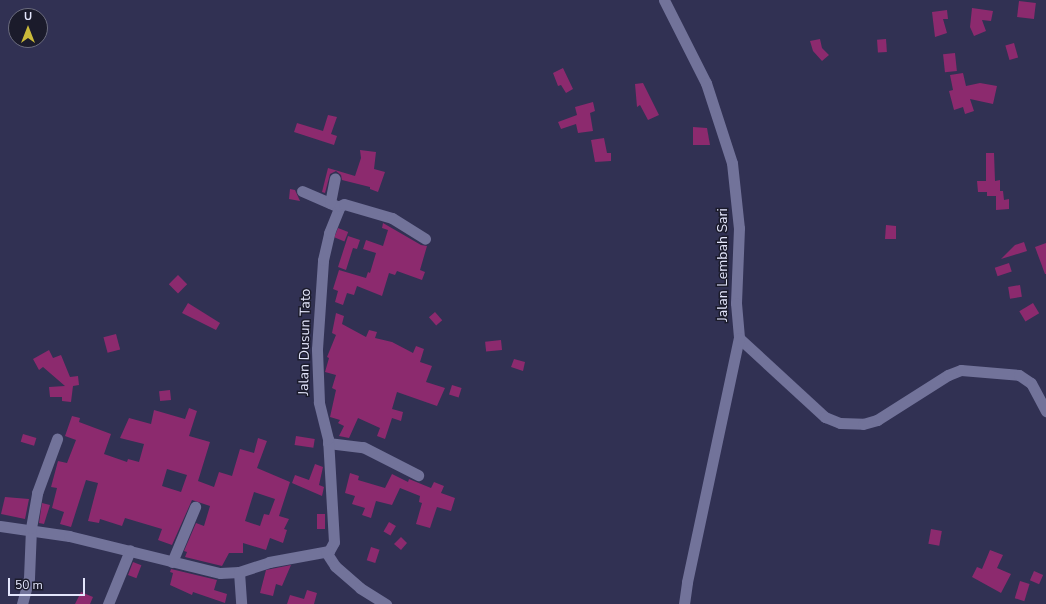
<!DOCTYPE html>
<html>
<head>
<meta charset="utf-8">
<style>
	body { margin:0 }
	#map { position:relative; width:1046px; height:604px; overflow:hidden; background:#313153; font-family:"Nunito Sans",sans-serif }
	div>[style] { position:absolute }
	.building>* { inset:0; background:#8c2a6e; transform-origin:0 0 }
	.minor>* { height:11px; margin:-5.5px; padding:0 5.5px; transform-origin:5.5px; border-radius:5.5px; background:#72739a }
	span { translate:-50% -50%; white-space:nowrap; text-align:center; line-height:1.15; -webkit-text-stroke:3px #1b1b2b; paint-order:stroke }
	.street-label { font-size:14px; color:#e3e5fb }
	.north { position:absolute; left:8px; top:8px; width:40px; height:40px; box-sizing:border-box; background:#1b1b2b; border:1px solid #6b6c7e; border-radius:50%; rotate:0deg; font-size:11px; font-weight:700; line-height:16px; text-align:center; color:#e3e5fb }
	.north::after { content:''; display:block; margin:auto; width:14px; height:18px; background:#caba3a; clip-path:polygon(50% 0,100% 100%,50% 72%,0 100%) }
	.scale { position:absolute; left:8px; top:578px; width:77px; height:18px; box-sizing:border-box; border:2px solid #e3e5fb; border-top:0; padding-left:5px; font-size:12px; line-height:14px; white-space:nowrap; color:#e3e5fb; -webkit-text-stroke:3px #1b1b2b; paint-order:stroke }
</style>
</head>
<body>
<div id="map">
	<div class="building">
		<div style="left:1019px;top:1px;width:17px;height:16px;rotate:7deg"></div>
		<div style="clip-path:polygon(972px 8px,993px 11px,991px 21px,982px 20px,986px 31px,974px 36px,970px 27px)"></div>
		<div style="clip-path:polygon(947px 10px,948px 19px,943px 19px,947px 33px,935px 37px,932px 12px)"></div>
		<div style="clip-path:polygon(820px 39px,822px 48px,829px 55px,822px 61px,813px 51px,810px 41px)"></div>
		<div style="left:886px;top:39px;width:13px;height:9px;rotate:86deg"></div>
		<div style="left:1014px;top:43px;width:15px;height:9px;rotate:74deg"></div>
		<div style="left:955px;top:53px;width:18px;height:12px;rotate:84deg"></div>
		<div style="clip-path:polygon(563px 68px,573px 89px,566px 93px,561px 85px,558px 86px,553px 73px)"></div>
		<div style="clip-path:polygon(963px 73px,966px 86px,980px 83px,997px 86px,993px 104px,970px 99px,974px 111px,965px 114px,963px 107px,954px 110px,949px 91px,953px 90px,950px 75px)"></div>
		<div style="clip-path:polygon(643px 83px,659px 115px,648px 120px,640px 105px,637px 107px,635px 84px)"></div>
		<div style="clip-path:polygon(593px 102px,595px 111px,590px 113px,593px 131px,578px 133px,576px 124px,561px 129px,558px 122px,577px 115px,575px 107px)"></div>
		<div style="clip-path:polygon(328px 115px,337px 117px,331px 134px,337px 136px,334px 145px,294px 132px,297px 123px,323px 131px)"></div>
		<div style="clip-path:polygon(693px 127px,707px 128px,710px 145px,693px 145px)"></div>
		<div style="clip-path:polygon(604px 138px,607px 153px,611px 153px,611px 161px,595px 162px,591px 140px)"></div>
		<div style="clip-path:polygon(360px 150px,376px 152px,374px 169px,385px 172px,378px 192px,370px 189px,370px 187px,342px 180px,341px 175px,336px 171px,330px 174px,325px 193px,322px 192px,328px 168px,355px 176px,361px 158px)"></div>
		<div style="clip-path:polygon(986px 153px,994px 153px,995px 181px,1000px 180px,1000px 191px,1003px 191px,1004px 200px,1009px 199px,1009px 209px,996px 210px,996px 196px,987px 196px,987px 192px,978px 192px,977px 181px,986px 181px)"></div>
		<div style="clip-path:polygon(290px 189px,295px 190px,300px 201px,289px 199px)"></div>
		<div style="clip-path:polygon(383px 223px,421px 245px,427px 246px,420px 270px,425px 272px,422px 280px,397px 271px,395px 275px,389px 273px,382px 296px,357px 286px,354px 295px,347px 293px,343px 305px,335px 302px,338px 291px,333px 289px,339px 270px,366px 278px,368px 272px,370px 273px,376px 253px,363px 249px,366px 240px,383px 246px,388px 230px,382px 228px)"></div>
		<div style="clip-path:polygon(886px 225px,896px 226px,896px 239px,885px 239px)"></div>
		<div style="left:338px;top:228px;width:11px;height:10px;rotate:22deg"></div>
		<div style="clip-path:polygon(348px 236px,360px 240px,357px 249px,353px 248px,346px 270px,338px 267px)"></div>
		<div style="clip-path:polygon(1024px 242px,1027px 251px,1001px 259px,1015px 245px)"></div>
		<div style="clip-path:polygon(1046px 243px,1046px 274px,1045px 274px,1035px 247px)"></div>
		<div style="left:1009px;top:263px;width:9px;height:15px;rotate:72deg"></div>
		<div style="left:178px;top:275px;width:13px;height:13px;rotate:45deg"></div>
		<div style="left:1020px;top:285px;width:12px;height:12px;rotate:81deg"></div>
		<div style="clip-path:polygon(188px 303px,220px 323px,216px 330px,182px 313px)"></div>
		<div style="left:1033px;top:303px;width:12px;height:16px;rotate:59deg"></div>
		<div style="left:435px;top:312px;width:11px;height:8px;rotate:49deg"></div>
		<div style="clip-path:polygon(336px 313px,344px 316px,342px 324px,366px 337px,369px 330px,377px 332px,375px 338px,392px 342px,413px 353px,416px 346px,424px 349px,420px 362px,432px 366px,426px 382px,445px 388px,437px 406px,397px 392px,392px 409px,403px 412px,401px 421px,392px 418px,385px 439px,377px 436px,380px 428px,358px 418px,349px 438px,339px 436px,344px 426px,338px 423px,340px 420px,330px 417px,336px 390px,332px 388px,336px 375px,325px 372px,329px 358px,327px 357px,336px 335px,332px 333px)"></div>
		<div style="left:116px;top:334px;width:16px;height:13px;rotate:75deg"></div>
		<div style="left:501px;top:340px;width:10px;height:16px;rotate:84deg"></div>
		<div style="clip-path:polygon(49px 350px,53px 358px,61px 355px,70px 377px,78px 376px,79px 385px,73px 386px,71px 402px,62px 401px,62px 397px,50px 397px,49px 387px,65px 386px,43px 367px,39px 370px,33px 359px)"></div>
		<div style="clip-path:polygon(514px 359px,525px 362px,523px 371px,511px 367px)"></div>
		<div style="left:452px;top:385px;width:10px;height:10px;rotate:17deg"></div>
		<div style="left:170px;top:390px;width:10px;height:11px;rotate:84deg"></div>
		<div style="clip-path:polygon(evenodd,189px 408px,197px 411px,189px 436px,210px 442px,198px 481px,214px 487px,219px 472px,232px 476px,240px 449px,254px 453px,258px 438px,267px 441px,257px 468px,290px 482px,279px 516px,289px 519px,284px 529px,287px 530px,283px 543px,270px 538px,266px 550px,243px 543px,243px 553px,229px 553px,222px 566px,185px 557px,187px 552px,184px 551px,196px 523px,204px 526px,210px 506px,192px 500px,172px 545px,158px 540px,162px 529px,125px 518px,122px 526px,100px 519px,99px 523px,88px 521px,98px 483px,86px 480px,71px 527px,60px 524px,64px 512px,52px 508px,57px 488px,51px 487px,58px 461px,67px 463px,76px 440px,65px 436px,72px 416px,80px 418px,79px 422px,111px 434px,104px 454px,127px 462px,128px 459px,139px 462px,144px 444px,120px 438px,129px 418px,151px 424px,154px 410px,185px 419px,189px 408px,167px 469px,187px 475px,181px 492px,162px 486px,167px 469px,189px 408px,254px 492px,275px 499px,269px 515px,264px 514px,260px 526px,245px 521px,254px 492px)"></div>
		<div style="left:23px;top:434px;width:14px;height:8px;rotate:17deg"></div>
		<div style="left:296px;top:436px;width:19px;height:9px;rotate:9deg"></div>
		<div style="clip-path:polygon(315px 464px,323px 467px,319px 485px,324px 487px,322px 496px,292px 483px,295px 475px,309px 480px)"></div>
		<div style="clip-path:polygon(350px 473px,359px 476px,358px 480px,385px 488px,392px 474px,408px 482px,409px 479px,431px 488px,434px 482px,444px 486px,441px 493px,455px 498px,451px 511px,437px 507px,430px 528px,416px 524px,422px 503px,419px 502px,420px 496px,400px 488px,392px 505px,376px 501px,371px 518px,362px 515px,365px 508px,352px 504px,355px 496px,345px 493px)"></div>
		<div style="clip-path:polygon(5px 497px,29px 499px,25px 519px,1px 514px)"></div>
		<div style="clip-path:polygon(42px 503px,50px 505px,44px 524px,39px 523px)"></div>
		<div style="left:317px;top:514px;width:8px;height:15px"></div>
		<div style="left:389px;top:522px;width:8px;height:11px;rotate:30deg"></div>
		<div style="left:931px;top:529px;width:11px;height:15px;rotate:10deg"></div>
		<div style="clip-path:polygon(401px 537px,407px 543px,401px 550px,394px 544px)"></div>
		<div style="left:371px;top:547px;width:9px;height:14px;rotate:18deg"></div>
		<div style="clip-path:polygon(990px 550px,1003px 555px,997px 568px,1011px 574px,1001px 593px,972px 577px,977px 567px,982px 569px)"></div>
		<div style="left:133px;top:562px;width:9px;height:14px;rotate:21deg"></div>
		<div style="clip-path:polygon(291px 565px,282px 586px,276px 584px,273px 596px,260px 593px,266px 570px)"></div>
		<div style="clip-path:polygon(171px 569px,217px 580px,214px 590px,227px 594px,225px 603px,193px 592px,192px 595px,170px 585px,173px 573px,170px 572px)"></div>
		<div style="left:1034px;top:571px;width:10px;height:10px;rotate:24deg"></div>
		<div style="left:1020px;top:581px;width:10px;height:18px;rotate:17deg"></div>
		<div style="clip-path:polygon(307px 590px,317px 593px,314px 604px,287px 604px,290px 595px,304px 599px)"></div>
		<div style="clip-path:polygon(81px 592px,93px 597px,90px 604px,75px 604px)"></div>
	</div>
	<div class="minor">
		<div style="left:664px;top:0;width:93px;rotate:63.2deg"></div>
		<div style="left:706px;top:83px;width:84px;rotate:72deg"></div>
		<div style="left:732px;top:163px;width:65px;rotate:83.9deg"></div>
		<div style="left:739px;top:228px;width:75px;rotate:92.3deg"></div>
		<div style="left:736px;top:303px;width:35px;rotate:85deg"></div>
		<div style="left:739px;top:338px;width:117px;rotate:42.6deg"></div>
		<div style="left:825px;top:417px;width:16px;rotate:22deg"></div>
		<div style="left:840px;top:423px;width:23px;rotate:2deg"></div>
		<div style="left:863px;top:424px;width:15px;rotate:-16deg"></div>
		<div style="left:877px;top:420px;width:84px;rotate:-32.4deg"></div>
		<div style="left:948px;top:375px;width:14px;rotate:-21deg"></div>
		<div style="left:961px;top:370px;width:58px;rotate:4.9deg"></div>
		<div style="left:1019px;top:375px;width:14px;rotate:34deg"></div>
		<div style="left:1031px;top:383px;width:32px;rotate:62deg"></div>
		<div style="left:302px;top:191px;width:40px;rotate:23.4deg"></div>
		<div style="left:330px;top:203px;width:25px;rotate:-79deg"></div>
		<div style="left:328px;top:443px;width:35px;rotate:7deg"></div>
		<div style="left:363px;top:447px;width:62px;rotate:27deg"></div>
		<div style="left:0;top:526px;width:70px;rotate:8.2deg"></div>
		<div style="left:69px;top:536px;width:155px;rotate:13.8deg"></div>
		<div style="left:220px;top:573px;width:19px;rotate:-3deg"></div>
		<div style="left:239px;top:572px;width:32px;rotate:-18deg"></div>
		<div style="left:269px;top:562px;width:61px;rotate:-10.4deg"></div>
		<div style="left:329px;top:551px;width:10px;rotate:-61deg"></div>
		<div style="left:334px;top:542px;width:103px;rotate:-93.3deg"></div>
		<div style="left:328px;top:439px;width:38px;rotate:-104deg"></div>
		<div style="left:319px;top:402px;width:53px;rotate:-92.2deg"></div>
		<div style="left:317px;top:349px;width:89px;rotate:-86.1deg"></div>
		<div style="left:323px;top:260px;width:28px;rotate:-77deg"></div>
		<div style="left:329px;top:233px;width:29px;rotate:-68deg"></div>
		<div style="left:340px;top:206px;width:4px;rotate:-27deg"></div>
		<div style="left:344px;top:204px;width:50px;rotate:16.3deg"></div>
		<div style="left:392px;top:218px;width:39px;rotate:32deg"></div>
		<div style="left:326px;top:552px;width:17px;rotate:57deg"></div>
		<div style="left:335px;top:566px;width:33px;rotate:41deg"></div>
		<div style="left:360px;top:588px;width:31px;rotate:32deg"></div>
		<div style="left:172px;top:562px;width:60px;rotate:-67.3deg"></div>
		<div style="left:239px;top:572px;width:32px;rotate:86deg"></div>
		<div style="left:22px;top:604px;width:27px;rotate:-75deg"></div>
		<div style="left:29px;top:578px;width:50px;rotate:-87.7deg"></div>
		<div style="left:31px;top:528px;width:36px;rotate:-80deg"></div>
		<div style="left:37px;top:493px;width:58px;rotate:-69.7deg"></div>
		<div style="left:108px;top:604px;width:58px;rotate:-67.8deg"></div>
		<div style="left:684px;top:604px;width:22px;rotate:-82deg"></div>
		<div style="left:687px;top:582px;width:249px;rotate:-78deg"></div>
	</div>
	<div class="street-label">
		<span style="left:723px;top:265px;rotate:-90deg">Jalan Lembah Sari</span>
		<span style="left:305px;top:342px;rotate:-89deg">Jalan Dusun Tato</span>
	</div>
	<div class="north">U</div>
	<div class="scale">50 m</div>
</div>
</body>
</html>
